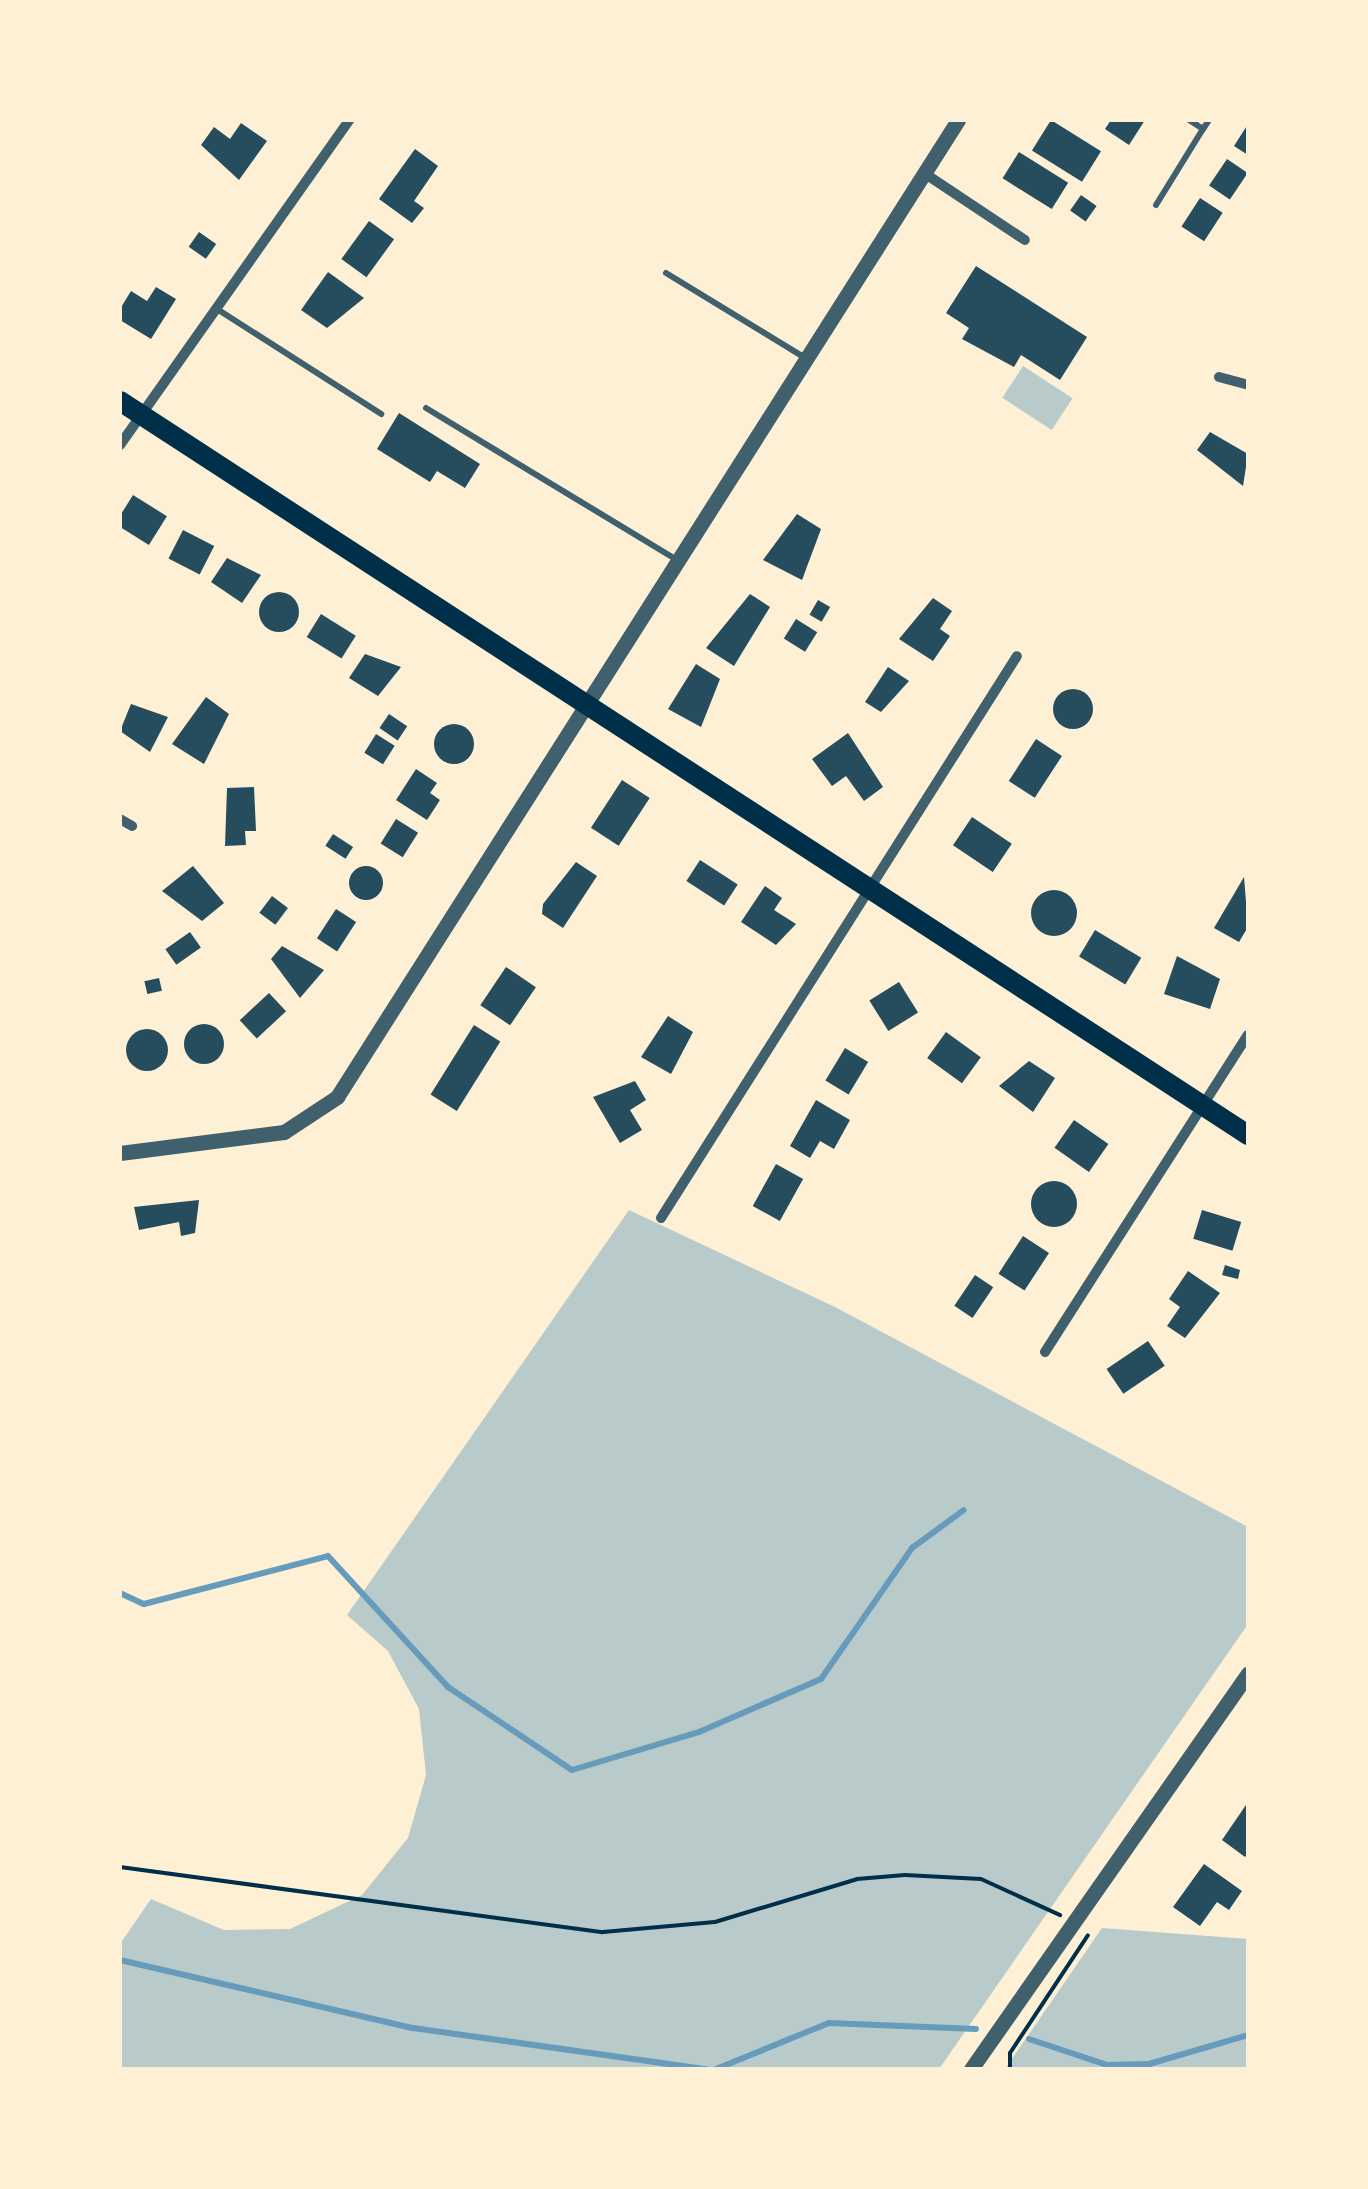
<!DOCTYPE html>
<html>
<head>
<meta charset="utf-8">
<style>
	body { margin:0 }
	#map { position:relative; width:1368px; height:2189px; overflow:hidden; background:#fdf0d5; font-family:"Titillium Web",sans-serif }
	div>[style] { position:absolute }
	.green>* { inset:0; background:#b9caca; transform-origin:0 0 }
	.stream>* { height:6px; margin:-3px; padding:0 3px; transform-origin:3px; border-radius:3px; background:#669bbc }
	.building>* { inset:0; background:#264d5e; transform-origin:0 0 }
	.round { border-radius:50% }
	.path>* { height:4px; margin:-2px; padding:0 2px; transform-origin:2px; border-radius:2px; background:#003049 }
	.service>* { height:6px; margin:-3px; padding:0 3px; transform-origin:3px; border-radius:3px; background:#3f606c }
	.minor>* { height:10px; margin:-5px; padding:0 5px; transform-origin:5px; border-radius:5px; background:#3f606c }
	.tertiary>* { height:15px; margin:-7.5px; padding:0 7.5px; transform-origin:7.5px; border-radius:7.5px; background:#3f606c }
	.trunk>* { height:20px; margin:-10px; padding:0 10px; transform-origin:10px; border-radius:10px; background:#003049 }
	span { translate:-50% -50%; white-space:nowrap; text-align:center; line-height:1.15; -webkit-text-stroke:8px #fdf0d5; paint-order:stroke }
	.frame { position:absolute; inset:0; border:122px solid #fdf0d5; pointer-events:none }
</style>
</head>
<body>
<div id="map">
	<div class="green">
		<div style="left:1023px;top:366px;width:59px;height:38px;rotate:33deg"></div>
		<div style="clip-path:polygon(629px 1210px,835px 1307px,1248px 1527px,1248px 1624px,939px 2069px,120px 2069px,120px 1944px,151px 1899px,224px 1930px,290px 1929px,362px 1895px,408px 1838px,426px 1775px,419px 1709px,388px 1651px,347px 1615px)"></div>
		<div style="clip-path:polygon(1102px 1928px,1248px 1939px,1248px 2069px,1005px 2069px)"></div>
	</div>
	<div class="stream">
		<div style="left:120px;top:1593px;width:26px;rotate:25deg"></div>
		<div style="left:144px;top:1604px;width:190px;rotate:-14.6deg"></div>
		<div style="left:328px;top:1556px;width:178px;rotate:47.5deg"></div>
		<div style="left:448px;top:1687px;width:149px;rotate:33.8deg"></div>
		<div style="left:572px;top:1770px;width:133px;rotate:-16.7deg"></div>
		<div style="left:699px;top:1732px;width:133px;rotate:-23.5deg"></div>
		<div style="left:821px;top:1679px;width:160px;rotate:-55.2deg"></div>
		<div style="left:912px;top:1548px;width:64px;rotate:-36.2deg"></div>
		<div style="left:120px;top:1960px;width:301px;rotate:13.1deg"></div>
		<div style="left:413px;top:2028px;width:296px;rotate:8deg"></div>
		<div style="left:1029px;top:2039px;width:82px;rotate:18.4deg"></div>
		<div style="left:1107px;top:2065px;width:42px;rotate:-1.4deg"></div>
		<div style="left:1149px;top:2064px;width:103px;rotate:-16.3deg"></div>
		<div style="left:716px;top:2069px;width:122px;rotate:-22.2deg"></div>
		<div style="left:829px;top:2023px;width:147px;rotate:2.3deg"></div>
	</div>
	<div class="building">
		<div style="left:1051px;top:120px;width:59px;height:36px;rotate:32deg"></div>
		<div style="clip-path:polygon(1111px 120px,1145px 120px,1129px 145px,1105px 129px)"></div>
		<div style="clip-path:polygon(241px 123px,267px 141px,239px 180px,201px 145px,214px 127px,230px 139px)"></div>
		<div style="clip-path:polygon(1248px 124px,1248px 155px,1234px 146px)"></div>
		<div style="clip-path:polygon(415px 149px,438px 166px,414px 201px,424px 208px,412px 223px,379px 199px)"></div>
		<div style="left:1019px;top:152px;width:58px;height:31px;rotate:32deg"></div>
		<div style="left:1227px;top:159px;width:25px;height:32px;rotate:34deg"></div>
		<div style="left:1081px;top:195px;width:19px;height:19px;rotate:35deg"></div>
		<div style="left:1200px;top:198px;width:27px;height:34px;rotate:33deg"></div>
		<div style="left:369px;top:221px;width:31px;height:47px;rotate:36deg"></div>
		<div style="left:199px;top:232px;width:21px;height:18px;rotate:35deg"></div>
		<div style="clip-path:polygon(976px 266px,1087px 337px,1060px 380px,1021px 355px,1014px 367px,962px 339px,969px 328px,946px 313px)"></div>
		<div style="clip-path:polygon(328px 272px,364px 298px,327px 328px,301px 310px)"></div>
		<div style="clip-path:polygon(156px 287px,176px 299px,151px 339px,120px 320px,120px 309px,131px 291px,147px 301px)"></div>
		<div style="clip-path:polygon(399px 413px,480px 464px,465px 488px,437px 471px,430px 482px,377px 449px)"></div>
		<div style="clip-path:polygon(1210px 432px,1248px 454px,1243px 486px,1197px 450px)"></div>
		<div style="left:133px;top:495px;width:40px;height:34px;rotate:32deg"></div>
		<div style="clip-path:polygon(797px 514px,821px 529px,802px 580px,763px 560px)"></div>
		<div style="left:183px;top:530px;width:35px;height:32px;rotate:27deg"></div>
		<div style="clip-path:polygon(227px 558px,261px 575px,242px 603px,211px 582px)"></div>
		<div class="round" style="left:259px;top:592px;width:40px;height:40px"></div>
		<div style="clip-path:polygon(750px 594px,770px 607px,734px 666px,706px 648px)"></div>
		<div style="clip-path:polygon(933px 598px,952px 611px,940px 629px,950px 636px,933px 661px,899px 639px)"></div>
		<div style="left:818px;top:600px;width:14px;height:17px;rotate:30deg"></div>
		<div style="left:321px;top:614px;width:41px;height:27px;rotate:32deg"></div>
		<div style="left:796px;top:619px;width:25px;height:23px;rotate:32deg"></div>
		<div style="clip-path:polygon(365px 654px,401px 667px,378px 696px,349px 678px)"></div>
		<div style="clip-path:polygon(696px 664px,720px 679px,701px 727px,668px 709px)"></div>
		<div style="clip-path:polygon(888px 667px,909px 681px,881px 712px,865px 702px)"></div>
		<div class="round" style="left:1053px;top:689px;width:40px;height:40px"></div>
		<div style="clip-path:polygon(206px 697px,229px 714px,204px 764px,172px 744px)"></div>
		<div style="clip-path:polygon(131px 704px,168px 717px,150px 752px,120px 731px)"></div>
		<div style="left:389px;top:714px;width:22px;height:17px;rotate:34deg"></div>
		<div class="round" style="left:434px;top:724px;width:40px;height:40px"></div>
		<div style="clip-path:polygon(848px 733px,883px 787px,864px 801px,846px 776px,832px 786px,812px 759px)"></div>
		<div style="left:376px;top:734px;width:22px;height:22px;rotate:32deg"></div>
		<div style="left:1036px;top:739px;width:31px;height:50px;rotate:33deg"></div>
		<div style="clip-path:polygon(416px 769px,437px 783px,430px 793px,440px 800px,427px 820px,396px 800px)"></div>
		<div style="left:622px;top:780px;width:33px;height:57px;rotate:33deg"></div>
		<div style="clip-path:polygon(254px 787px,256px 831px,245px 831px,246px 845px,225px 846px,227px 788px)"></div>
		<div style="left:972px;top:817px;width:48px;height:34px;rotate:34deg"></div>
		<div style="left:396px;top:819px;width:26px;height:29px;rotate:32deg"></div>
		<div style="left:333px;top:834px;width:24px;height:14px;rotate:33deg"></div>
		<div style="left:700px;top:860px;width:45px;height:25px;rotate:33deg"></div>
		<div style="clip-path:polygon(576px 862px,597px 876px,563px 928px,542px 914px,543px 904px)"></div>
		<div class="round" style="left:349px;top:866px;width:34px;height:34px"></div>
		<div style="clip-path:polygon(193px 866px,224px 903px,202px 921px,162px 891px)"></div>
		<div style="clip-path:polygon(1244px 877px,1248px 927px,1239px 942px,1214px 928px)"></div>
		<div style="clip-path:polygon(765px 886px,782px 898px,774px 910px,796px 924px,776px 945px,741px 922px)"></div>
		<div class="round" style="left:1031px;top:890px;width:46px;height:46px"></div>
		<div style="left:272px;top:896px;width:20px;height:21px;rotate:37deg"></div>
		<div style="left:336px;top:909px;width:24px;height:35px;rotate:33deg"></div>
		<div style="left:1095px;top:930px;width:54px;height:31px;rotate:31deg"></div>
		<div style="left:190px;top:932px;width:19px;height:30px;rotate:55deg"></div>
		<div style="clip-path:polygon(282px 946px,324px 970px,300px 998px,271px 959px)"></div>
		<div style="clip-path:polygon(1177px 956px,1220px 979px,1210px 1009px,1164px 994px)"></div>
		<div style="left:506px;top:967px;width:36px;height:46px;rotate:34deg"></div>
		<div style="left:159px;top:978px;width:13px;height:15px;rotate:77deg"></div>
		<div style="left:899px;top:982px;width:36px;height:35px;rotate:58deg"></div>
		<div style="left:269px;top:993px;width:25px;height:40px;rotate:47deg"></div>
		<div style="clip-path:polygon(668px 1016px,693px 1032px,671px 1074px,641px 1057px)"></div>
		<div class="round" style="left:184px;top:1024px;width:40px;height:40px"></div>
		<div style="left:474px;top:1025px;width:31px;height:82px;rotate:32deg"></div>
		<div class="round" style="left:126px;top:1029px;width:42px;height:42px"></div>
		<div style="left:946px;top:1032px;width:43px;height:32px;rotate:36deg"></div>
		<div style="left:845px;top:1048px;width:27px;height:38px;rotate:31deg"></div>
		<div style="clip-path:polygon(1029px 1061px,1055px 1078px,1033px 1112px,999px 1086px)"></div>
		<div style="clip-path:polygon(635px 1081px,646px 1100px,630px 1110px,642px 1130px,620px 1143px,593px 1097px)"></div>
		<div style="clip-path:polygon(816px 1100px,850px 1120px,834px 1149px,820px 1141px,810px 1158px,790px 1146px)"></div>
		<div style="left:1074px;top:1120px;width:42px;height:34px;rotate:35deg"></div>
		<div style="left:776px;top:1164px;width:31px;height:48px;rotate:29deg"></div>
		<div class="round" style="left:1031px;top:1181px;width:46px;height:46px"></div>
		<div style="clip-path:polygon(199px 1200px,195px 1233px,181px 1236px,179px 1222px,139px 1230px,134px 1207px)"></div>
		<div style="left:1202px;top:1210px;width:41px;height:30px;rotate:17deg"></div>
		<div style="left:1023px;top:1236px;width:31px;height:45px;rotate:33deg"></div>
		<div style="clip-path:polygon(1225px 1265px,1240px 1270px,1238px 1279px,1222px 1275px)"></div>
		<div style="clip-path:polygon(1188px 1271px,1220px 1293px,1185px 1338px,1167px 1326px,1180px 1307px,1169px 1299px)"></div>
		<div style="left:975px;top:1275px;width:22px;height:37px;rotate:34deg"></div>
		<div style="left:1148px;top:1341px;width:30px;height:50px;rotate:56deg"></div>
		<div style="clip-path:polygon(1248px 1802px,1248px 1853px,1245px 1857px,1222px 1840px)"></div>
		<div style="clip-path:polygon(1204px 1864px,1242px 1891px,1229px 1910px,1217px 1902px,1200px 1926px,1173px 1907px)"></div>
	</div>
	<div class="path">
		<div style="left:120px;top:1867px;width:487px;rotate:7.7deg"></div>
		<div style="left:603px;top:1932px;width:112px;rotate:-5.1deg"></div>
		<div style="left:715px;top:1922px;width:148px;rotate:-16.8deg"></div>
		<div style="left:857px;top:1879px;width:48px;rotate:-4.8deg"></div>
		<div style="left:905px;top:1875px;width:76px;rotate:3deg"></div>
		<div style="left:981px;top:1879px;width:87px;rotate:24.5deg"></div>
		<div style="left:1010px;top:2069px;width:16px;rotate:-90deg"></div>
		<div style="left:1010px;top:2053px;width:141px;rotate:-56.5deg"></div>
	</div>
	<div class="service">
		<div style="left:1203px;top:129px;width:11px;rotate:-56deg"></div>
		<div style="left:1156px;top:205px;width:89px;rotate:-58.3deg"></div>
		<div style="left:1203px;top:129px;width:17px;rotate:-147deg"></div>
		<div style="left:666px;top:273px;width:163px;rotate:31.4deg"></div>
		<div style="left:217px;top:309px;width:195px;rotate:32.6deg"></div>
		<div style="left:426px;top:408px;width:293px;rotate:31.2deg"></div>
	</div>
	<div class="minor">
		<div style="left:924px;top:173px;width:121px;rotate:33.6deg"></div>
		<div style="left:1219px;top:377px;width:30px;rotate:15deg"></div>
		<div style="left:120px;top:445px;width:398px;rotate:-54.8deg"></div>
		<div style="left:120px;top:819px;width:14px;rotate:30deg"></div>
		<div style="left:661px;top:1218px;width:665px;rotate:-57.65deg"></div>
		<div style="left:1045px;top:1352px;width:376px;rotate:-57.4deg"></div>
	</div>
	<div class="tertiary">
		<div style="left:120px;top:1153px;width:165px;rotate:-7.3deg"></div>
		<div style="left:284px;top:1132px;width:64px;rotate:-33.4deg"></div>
		<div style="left:337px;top:1097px;width:1158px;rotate:-57.56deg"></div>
		<div style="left:971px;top:2069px;width:483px;rotate:-55deg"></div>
	</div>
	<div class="trunk">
		<div style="left:120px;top:401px;width:1346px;rotate:33.05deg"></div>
	</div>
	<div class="frame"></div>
</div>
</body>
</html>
